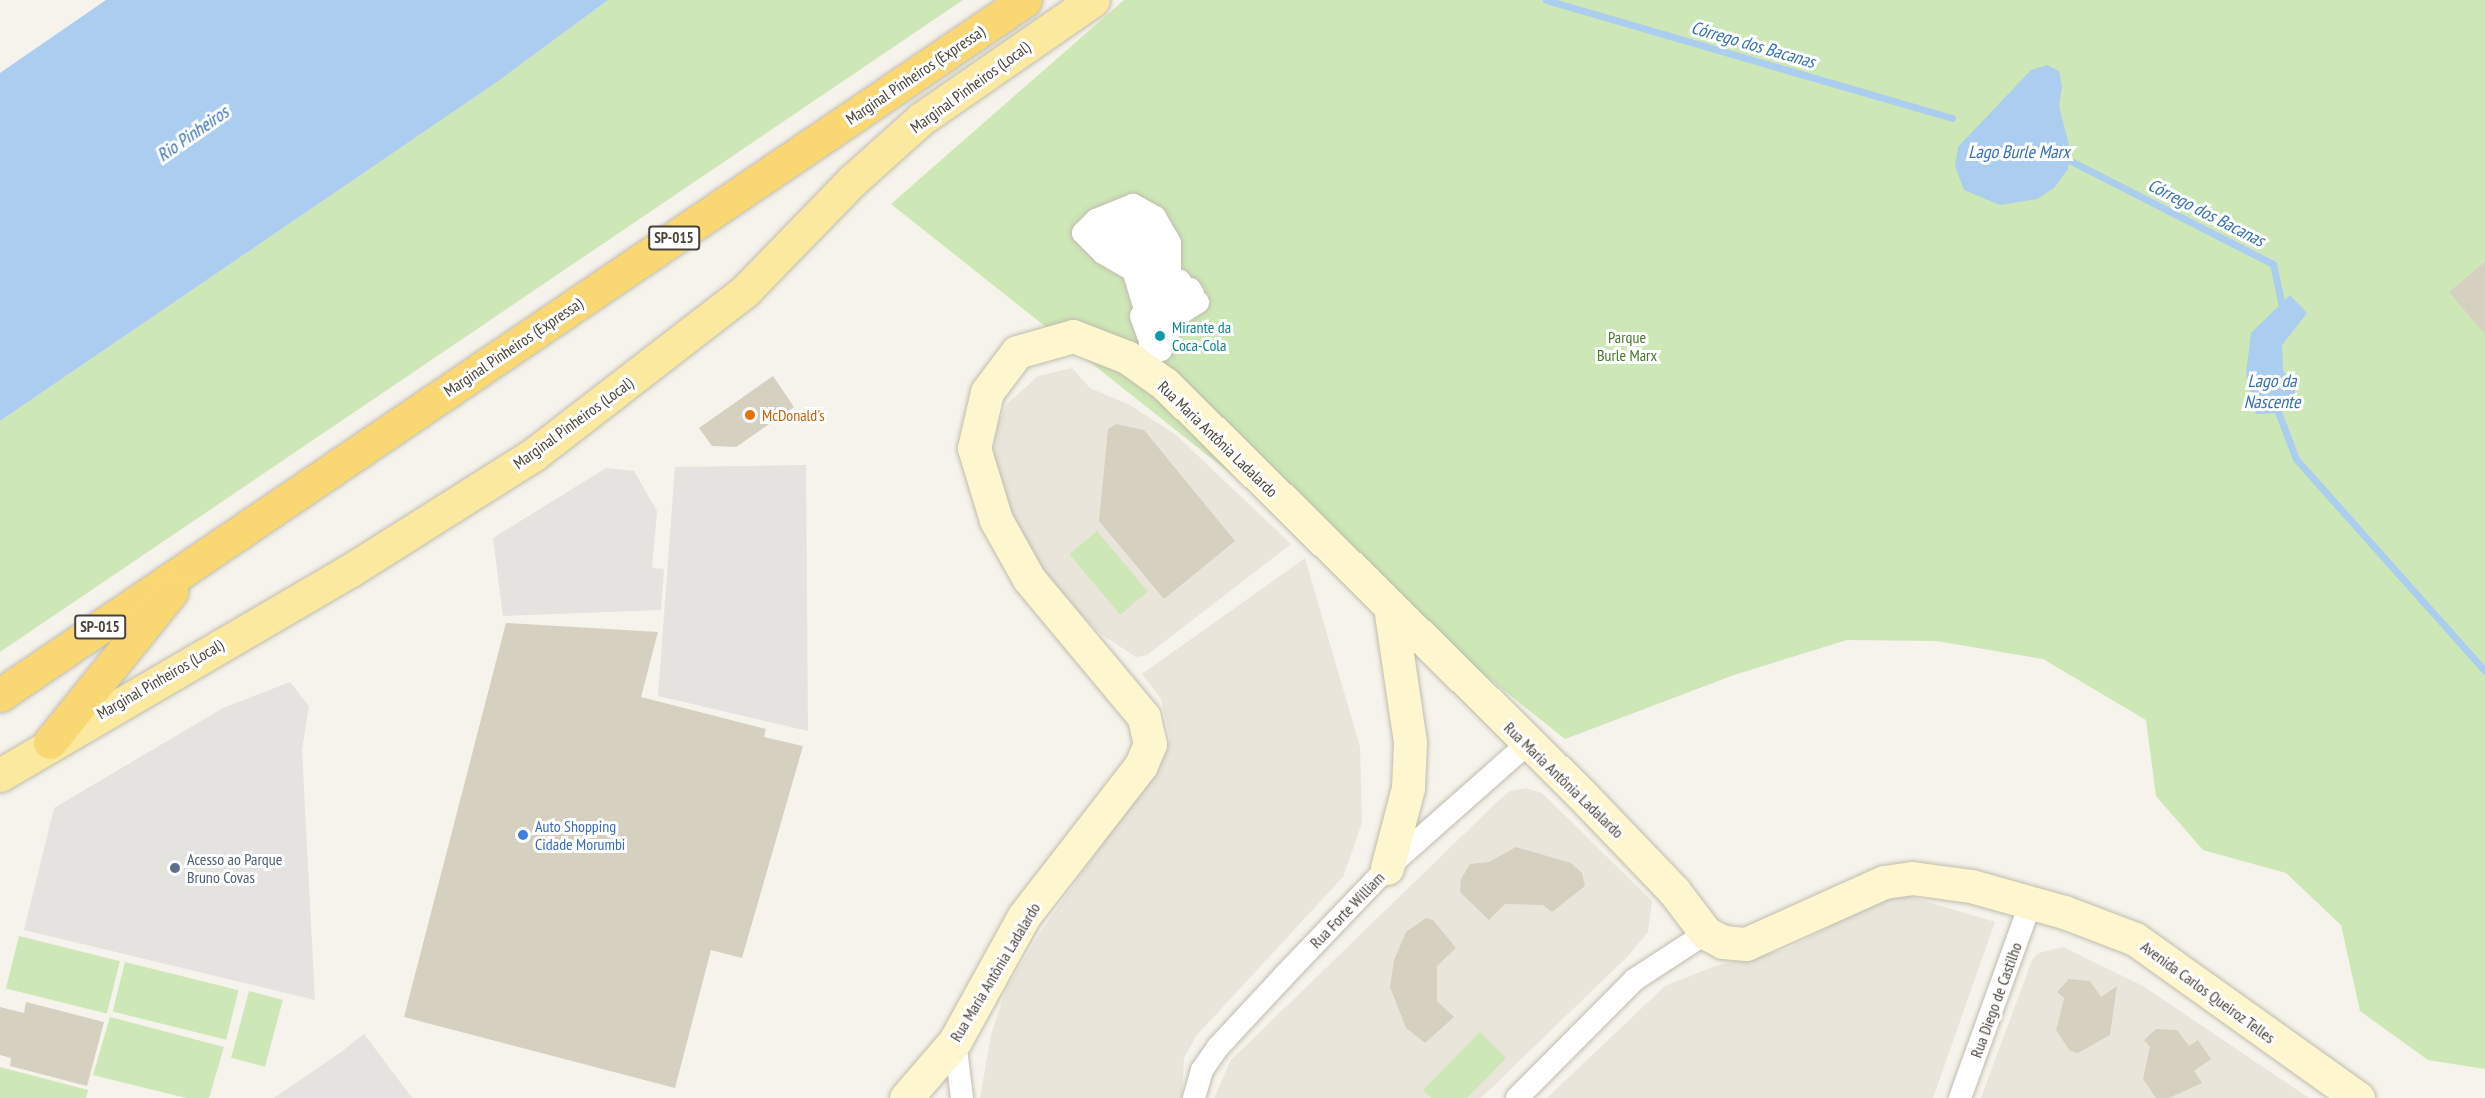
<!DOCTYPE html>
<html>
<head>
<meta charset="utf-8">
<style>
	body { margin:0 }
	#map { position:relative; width:2485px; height:1098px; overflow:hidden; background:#f5f3eb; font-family:"PT Sans Narrow",sans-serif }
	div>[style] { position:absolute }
	.residential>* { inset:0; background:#e9e5da }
	.green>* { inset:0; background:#cde7b6; transform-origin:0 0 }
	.parking>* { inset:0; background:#e4e3df }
	.water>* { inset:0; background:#abcdef }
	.stream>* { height:7px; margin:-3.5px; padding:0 3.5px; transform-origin:3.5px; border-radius:3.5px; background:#abcdef }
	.building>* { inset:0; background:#d6d0c1 }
	.roads { filter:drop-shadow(0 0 2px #c0bcae) drop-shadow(0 0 2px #c0bcae) }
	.street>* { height:22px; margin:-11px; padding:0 11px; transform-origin:11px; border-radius:11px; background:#fff }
	.secondary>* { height:33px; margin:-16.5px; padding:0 16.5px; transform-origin:16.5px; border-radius:16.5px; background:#fdf6ce }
	.primary>* { height:33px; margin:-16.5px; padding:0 16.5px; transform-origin:16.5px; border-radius:16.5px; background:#fbe99f }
	.highway>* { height:33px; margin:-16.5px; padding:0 16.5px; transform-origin:16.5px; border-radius:16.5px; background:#f9d873 }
	.dots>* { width:16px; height:16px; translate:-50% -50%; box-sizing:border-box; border:3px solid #fff; border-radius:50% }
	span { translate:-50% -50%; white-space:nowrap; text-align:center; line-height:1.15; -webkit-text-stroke:6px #fff; paint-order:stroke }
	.shield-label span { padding:2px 4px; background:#fff; border:2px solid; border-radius:4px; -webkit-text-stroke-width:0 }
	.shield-label { font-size:15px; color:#494439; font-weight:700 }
	.street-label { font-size:16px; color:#494439 }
	.culture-label { font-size:16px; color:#0d838f }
	.left { translate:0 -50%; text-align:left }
	.park-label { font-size:16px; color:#447a2d }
	.food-label { font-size:16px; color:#c56008 }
	.shop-label { font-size:16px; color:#366cbe }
	.service-label { font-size:16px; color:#4e5e75 }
	.water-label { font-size:18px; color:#3572b3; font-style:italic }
</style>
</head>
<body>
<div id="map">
	<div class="residential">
		<div style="clip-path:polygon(1072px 368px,1090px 388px,1130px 405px,1176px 435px,1291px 544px,1147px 655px,1136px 657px,1102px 635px,1071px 604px,1038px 564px,998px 485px,994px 450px,997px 426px,1007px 404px,1038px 376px)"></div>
		<div style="clip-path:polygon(1305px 558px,1360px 747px,1362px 823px,1343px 877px,1197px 1035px,1184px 1058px,1182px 1098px,980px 1098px,991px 1035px,1005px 992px,1039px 934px,1161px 761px,1170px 739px,1161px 699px,1142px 674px)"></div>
		<div style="clip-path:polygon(1526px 788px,1542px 793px,1652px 901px,1648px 932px,1628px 956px,1481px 1098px,1214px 1098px,1231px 1060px,1497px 802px,1510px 791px)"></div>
		<div style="clip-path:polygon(1905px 895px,1995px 922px,1933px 1098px,1547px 1098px,1665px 986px,1715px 966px,1787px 949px,1873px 904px)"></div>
		<div style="clip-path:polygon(2063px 947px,2143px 986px,2309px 1098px,1981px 1098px,2032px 960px,2038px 953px)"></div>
	</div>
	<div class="green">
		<div style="clip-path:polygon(608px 0,963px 0,0 652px,0 421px,497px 82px)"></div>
		<div style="clip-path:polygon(1124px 0,2485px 0,2485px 1069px,2428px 1060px,2360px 1011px,2341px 925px,2286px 873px,2203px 850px,2156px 796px,2146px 720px,2043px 659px,1936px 641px,1847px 640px,1734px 675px,1565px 739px,891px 204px)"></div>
		<div style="left:1097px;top:531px;width:79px;height:36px;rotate:50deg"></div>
		<div style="left:19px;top:936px;width:104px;height:54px;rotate:14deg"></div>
		<div style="left:125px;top:962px;width:117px;height:51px;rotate:14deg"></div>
		<div style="left:249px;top:991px;width:35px;height:69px;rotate:15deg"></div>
		<div style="clip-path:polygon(110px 1017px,224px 1047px,209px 1098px,186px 1098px,93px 1075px)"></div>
		<div style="clip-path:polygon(1480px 1032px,1506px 1058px,1467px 1098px,1431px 1098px,1423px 1090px)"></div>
		<div style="clip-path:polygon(0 1067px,88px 1090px,86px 1098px,0 1098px)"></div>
	</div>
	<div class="parking">
		<div style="clip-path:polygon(806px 465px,808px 731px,658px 696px,675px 467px)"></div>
		<div style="clip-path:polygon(606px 468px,634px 471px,657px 511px,652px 568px,664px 569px,661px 610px,503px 616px,493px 538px)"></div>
		<div style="clip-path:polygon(290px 682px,309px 706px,302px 750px,315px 1000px,24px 930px,54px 808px,223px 708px)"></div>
		<div style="clip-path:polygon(364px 1034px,412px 1098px,274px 1098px,341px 1052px)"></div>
	</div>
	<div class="water">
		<div style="clip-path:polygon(106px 0,608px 0,497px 82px,0 421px,0 73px)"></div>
		<div style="clip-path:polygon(2047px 65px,2059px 71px,2062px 86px,2059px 106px,2070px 149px,2068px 169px,2054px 188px,2037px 199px,2000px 205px,1964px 190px,1955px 166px,1958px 147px,2031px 70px)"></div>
		<div style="clip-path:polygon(2290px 295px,2307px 313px,2282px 345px,2283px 370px,2297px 395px,2280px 413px,2256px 414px,2246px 374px,2251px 333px)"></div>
	</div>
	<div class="stream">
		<div style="left:1546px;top:0;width:423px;rotate:16.2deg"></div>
		<div style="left:2061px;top:156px;width:238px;rotate:27deg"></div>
		<div style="left:2273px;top:264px;width:48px;rotate:78deg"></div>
		<div style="left:2275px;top:404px;width:59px;rotate:69.1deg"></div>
		<div style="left:2296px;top:459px;width:284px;rotate:48.3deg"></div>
	</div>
	<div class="building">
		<div style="clip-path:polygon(2485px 262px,2485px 334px,2449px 292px)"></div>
		<div style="clip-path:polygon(773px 376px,794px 407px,736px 447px,712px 446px,699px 428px)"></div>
		<div style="clip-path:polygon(1116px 424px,1144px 430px,1235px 541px,1164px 599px,1099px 521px,1108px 429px)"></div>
		<div style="clip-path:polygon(506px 623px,658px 632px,641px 697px,766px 729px,764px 737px,803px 746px,742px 958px,711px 950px,675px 1088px,404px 1017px)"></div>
		<div style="clip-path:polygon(1516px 847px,1571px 863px,1582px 873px,1585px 886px,1552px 912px,1543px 905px,1505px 904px,1489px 920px,1460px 892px,1461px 879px,1470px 864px,1489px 862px)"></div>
		<div style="clip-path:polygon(1426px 918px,1433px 920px,1456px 948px,1437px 966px,1437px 1001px,1454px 1017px,1425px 1043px,1406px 1028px,1390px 987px,1394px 960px,1406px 932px)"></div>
		<div style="clip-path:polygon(2069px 979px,2090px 981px,2101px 997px,2117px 986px,2110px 1035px,2078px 1053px,2070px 1051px,2056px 1030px,2064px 998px,2057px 992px)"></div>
		<div style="clip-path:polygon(26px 1002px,104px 1022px,87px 1086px,10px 1066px,11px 1058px,0 1055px,0 1007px,24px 1013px)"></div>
		<div style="clip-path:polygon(2156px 1029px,2177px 1030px,2189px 1046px,2198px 1040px,2211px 1059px,2194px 1071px,2202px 1083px,2169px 1098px,2156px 1098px,2143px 1079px,2150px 1047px,2144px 1040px)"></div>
	</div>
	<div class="roads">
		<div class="street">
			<div style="left:1150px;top:255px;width:16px;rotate:-137deg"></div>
			<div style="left:1138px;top:244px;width:16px;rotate:18deg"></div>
			<div style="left:1153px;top:249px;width:15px;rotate:122deg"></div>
			<div style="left:1145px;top:262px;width:8px;rotate:-135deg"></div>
			<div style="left:1139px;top:256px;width:25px;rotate:-119deg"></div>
			<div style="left:1127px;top:234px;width:15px;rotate:16deg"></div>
			<div style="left:1141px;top:238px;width:16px;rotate:43deg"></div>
			<div style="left:1153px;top:249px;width:5px;rotate:37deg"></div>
			<div style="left:1157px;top:252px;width:23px;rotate:115deg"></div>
			<div style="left:1147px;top:273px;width:14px;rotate:-141deg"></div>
			<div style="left:1136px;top:264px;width:26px;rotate:-115deg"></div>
			<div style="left:1125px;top:240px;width:12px;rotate:-156deg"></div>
			<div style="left:1114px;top:235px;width:9px;rotate:-72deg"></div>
			<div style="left:1117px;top:226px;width:15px;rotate:-8deg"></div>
			<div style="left:1132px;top:224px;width:36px;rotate:36deg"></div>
			<div style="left:1161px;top:245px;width:28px;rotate:92deg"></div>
			<div style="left:1160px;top:273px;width:21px;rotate:152deg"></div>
			<div style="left:1141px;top:283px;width:26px;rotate:-115deg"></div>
			<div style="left:1130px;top:259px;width:40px;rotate:-146deg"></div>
			<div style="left:1097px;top:237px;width:14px;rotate:-56deg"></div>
			<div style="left:1105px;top:225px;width:34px;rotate:-17deg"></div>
			<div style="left:1137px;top:215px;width:40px;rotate:39deg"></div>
			<div style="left:1168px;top:240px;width:16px;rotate:101deg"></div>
			<div style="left:1165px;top:256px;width:14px;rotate:69deg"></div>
			<div style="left:1170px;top:269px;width:26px;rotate:-90deg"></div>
			<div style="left:1170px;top:243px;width:30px;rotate:-120deg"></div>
			<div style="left:1155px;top:217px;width:25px;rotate:-151deg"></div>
			<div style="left:1133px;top:205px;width:40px;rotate:158deg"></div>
			<div style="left:1096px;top:220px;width:18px;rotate:135deg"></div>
			<div style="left:1083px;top:233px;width:28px;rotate:45deg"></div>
			<div style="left:1103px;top:253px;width:34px;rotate:30deg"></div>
			<div style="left:1133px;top:270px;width:38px;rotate:73deg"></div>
			<div style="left:1144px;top:306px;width:18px;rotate:-74deg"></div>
			<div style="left:1149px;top:289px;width:23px;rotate:-34deg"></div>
			<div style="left:1168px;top:276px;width:13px;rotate:23deg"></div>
			<div style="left:1180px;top:281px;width:52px;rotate:138.1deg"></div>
			<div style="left:1141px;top:316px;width:20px;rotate:70deg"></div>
			<div style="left:1148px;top:335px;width:31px;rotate:-59deg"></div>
			<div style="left:1164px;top:308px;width:32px;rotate:-36deg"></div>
			<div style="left:1190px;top:289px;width:6px;rotate:59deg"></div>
			<div style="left:1193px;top:294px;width:23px;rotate:155deg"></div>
			<div style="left:1172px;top:304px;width:45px;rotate:119.4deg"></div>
			<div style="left:1150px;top:343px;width:13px;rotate:32deg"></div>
			<div style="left:1161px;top:350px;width:37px;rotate:-66deg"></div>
			<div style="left:1176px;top:316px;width:26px;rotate:-32deg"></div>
			<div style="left:955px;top:1041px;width:57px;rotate:83deg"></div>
			<div style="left:1194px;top:1098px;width:29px;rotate:-74deg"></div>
			<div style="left:1202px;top:1070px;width:28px;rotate:-55deg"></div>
			<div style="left:1218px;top:1047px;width:96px;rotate:-47.1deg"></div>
			<div style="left:1283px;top:977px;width:151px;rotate:-46.3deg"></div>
			<div style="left:1387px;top:868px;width:187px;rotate:-41.5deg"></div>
			<div style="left:1517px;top:1098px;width:166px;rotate:-45.2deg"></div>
			<div style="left:1634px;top:980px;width:86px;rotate:-33.1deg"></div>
			<div style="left:1960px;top:1098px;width:208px;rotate:-70.1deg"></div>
		</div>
		<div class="secondary">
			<div style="left:1387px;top:868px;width:83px;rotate:-75.3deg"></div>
			<div style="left:1408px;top:788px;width:46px;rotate:-87.5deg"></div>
			<div style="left:1410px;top:742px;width:136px;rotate:-98.4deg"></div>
			<div style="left:906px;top:1098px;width:75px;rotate:-49.3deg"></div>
			<div style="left:955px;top:1041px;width:143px;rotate:-61.1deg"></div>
			<div style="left:1024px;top:916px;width:191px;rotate:-52.2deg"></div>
			<div style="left:1141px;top:765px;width:23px;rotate:-67deg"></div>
			<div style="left:1150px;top:744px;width:28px;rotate:-103deg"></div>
			<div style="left:1144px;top:717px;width:180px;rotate:-129.8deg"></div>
			<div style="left:1029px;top:579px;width:68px;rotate:-119.2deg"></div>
			<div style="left:996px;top:520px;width:75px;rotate:-107deg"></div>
			<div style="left:974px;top:448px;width:57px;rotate:-76.9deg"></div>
			<div style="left:987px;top:392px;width:50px;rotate:-53.1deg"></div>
			<div style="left:1017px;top:352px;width:58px;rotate:-15.9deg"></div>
			<div style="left:1073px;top:336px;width:58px;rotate:21.3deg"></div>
			<div style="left:1127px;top:357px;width:47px;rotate:35.4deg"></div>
			<div style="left:1165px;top:384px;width:585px;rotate:44.58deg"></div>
			<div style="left:1582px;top:795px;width:133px;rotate:46.2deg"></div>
			<div style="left:1674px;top:891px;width:53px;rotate:52.7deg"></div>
			<div style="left:1706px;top:933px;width:19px;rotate:28deg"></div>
			<div style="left:1723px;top:942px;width:23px;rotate:5deg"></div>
			<div style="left:1746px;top:944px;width:151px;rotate:-24.2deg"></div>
			<div style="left:1884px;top:882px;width:28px;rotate:-8deg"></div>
			<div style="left:1912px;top:878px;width:60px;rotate:7.7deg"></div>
			<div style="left:1971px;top:886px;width:97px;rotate:15.6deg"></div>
			<div style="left:2064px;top:912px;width:76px;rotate:20.8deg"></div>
			<div style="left:2135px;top:939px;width:274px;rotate:35.5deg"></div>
		</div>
		<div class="primary">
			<div style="left:0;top:775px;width:406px;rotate:-30.3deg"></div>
			<div style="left:351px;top:570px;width:215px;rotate:-32.3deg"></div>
			<div style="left:533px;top:455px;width:268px;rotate:-37.7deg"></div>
			<div style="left:745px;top:291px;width:155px;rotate:-45.8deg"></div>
			<div style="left:853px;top:180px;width:91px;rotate:-41.9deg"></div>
			<div style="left:921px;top:119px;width:209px;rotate:-34.7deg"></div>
		</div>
		<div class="highway">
			<div style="left:0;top:695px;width:1238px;rotate:-34.14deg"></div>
			<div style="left:50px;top:742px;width:193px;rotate:-51.1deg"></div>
		</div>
	</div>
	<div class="dots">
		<div style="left:1160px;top:336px;background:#0f9aa8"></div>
		<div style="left:750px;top:415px;background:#e8710a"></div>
		<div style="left:523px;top:835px;background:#3f7fe0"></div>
		<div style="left:175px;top:868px;background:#5c6f8a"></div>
	</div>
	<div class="shield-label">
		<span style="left:674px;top:238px">SP-015</span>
		<span style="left:100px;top:627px">SP-015</span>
	</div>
	<div class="street-label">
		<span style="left:915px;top:75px;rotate:-34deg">Marginal Pinheiros (Expressa)</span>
		<span style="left:970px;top:87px;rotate:-36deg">Marginal Pinheiros (Local)</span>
		<span style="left:513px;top:347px;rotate:-34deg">Marginal Pinheiros (Expressa)</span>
		<span style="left:573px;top:423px;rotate:-36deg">Marginal Pinheiros (Local)</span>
		<span style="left:1218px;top:439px;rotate:44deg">Rua Maria Antônia Ladalardo</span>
		<span style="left:160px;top:679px;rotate:-30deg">Marginal Pinheiros (Local)</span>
		<span style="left:1564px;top:780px;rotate:44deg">Rua Maria Antônia Ladalardo</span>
		<span style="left:1347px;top:910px;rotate:-46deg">Rua Forte William</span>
		<span style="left:995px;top:972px;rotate:-59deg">Rua Maria Antônia Ladalardo</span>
		<span style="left:2208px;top:992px;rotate:36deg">Avenida Carlos Queiroz Telles</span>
		<span style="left:1996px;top:1000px;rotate:-70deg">Rua Diego de Castilho</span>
	</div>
	<div class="culture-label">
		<span class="left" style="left:1172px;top:336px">Mirante da<br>Coca-Cola</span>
	</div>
	<div class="park-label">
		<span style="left:1627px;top:346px">Parque<br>Burle Marx</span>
	</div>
	<div class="food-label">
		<span class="left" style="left:762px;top:415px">McDonald's</span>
	</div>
	<div class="shop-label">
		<span class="left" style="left:535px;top:835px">Auto Shopping<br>Cidade Morumbi</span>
	</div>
	<div class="service-label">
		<span class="left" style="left:187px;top:868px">Acesso ao Parque<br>Bruno Covas</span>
	</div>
	<div class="water-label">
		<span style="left:1753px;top:45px;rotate:16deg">Córrego dos Bacanas</span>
		<span style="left:193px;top:134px;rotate:-35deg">Rio Pinheiros</span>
		<span style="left:2019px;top:152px">Lago Burle Marx</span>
		<span style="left:2206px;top:213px;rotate:27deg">Córrego dos Bacanas</span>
		<span style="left:2272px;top:392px">Lago da<br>Nascente</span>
	</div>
</div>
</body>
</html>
